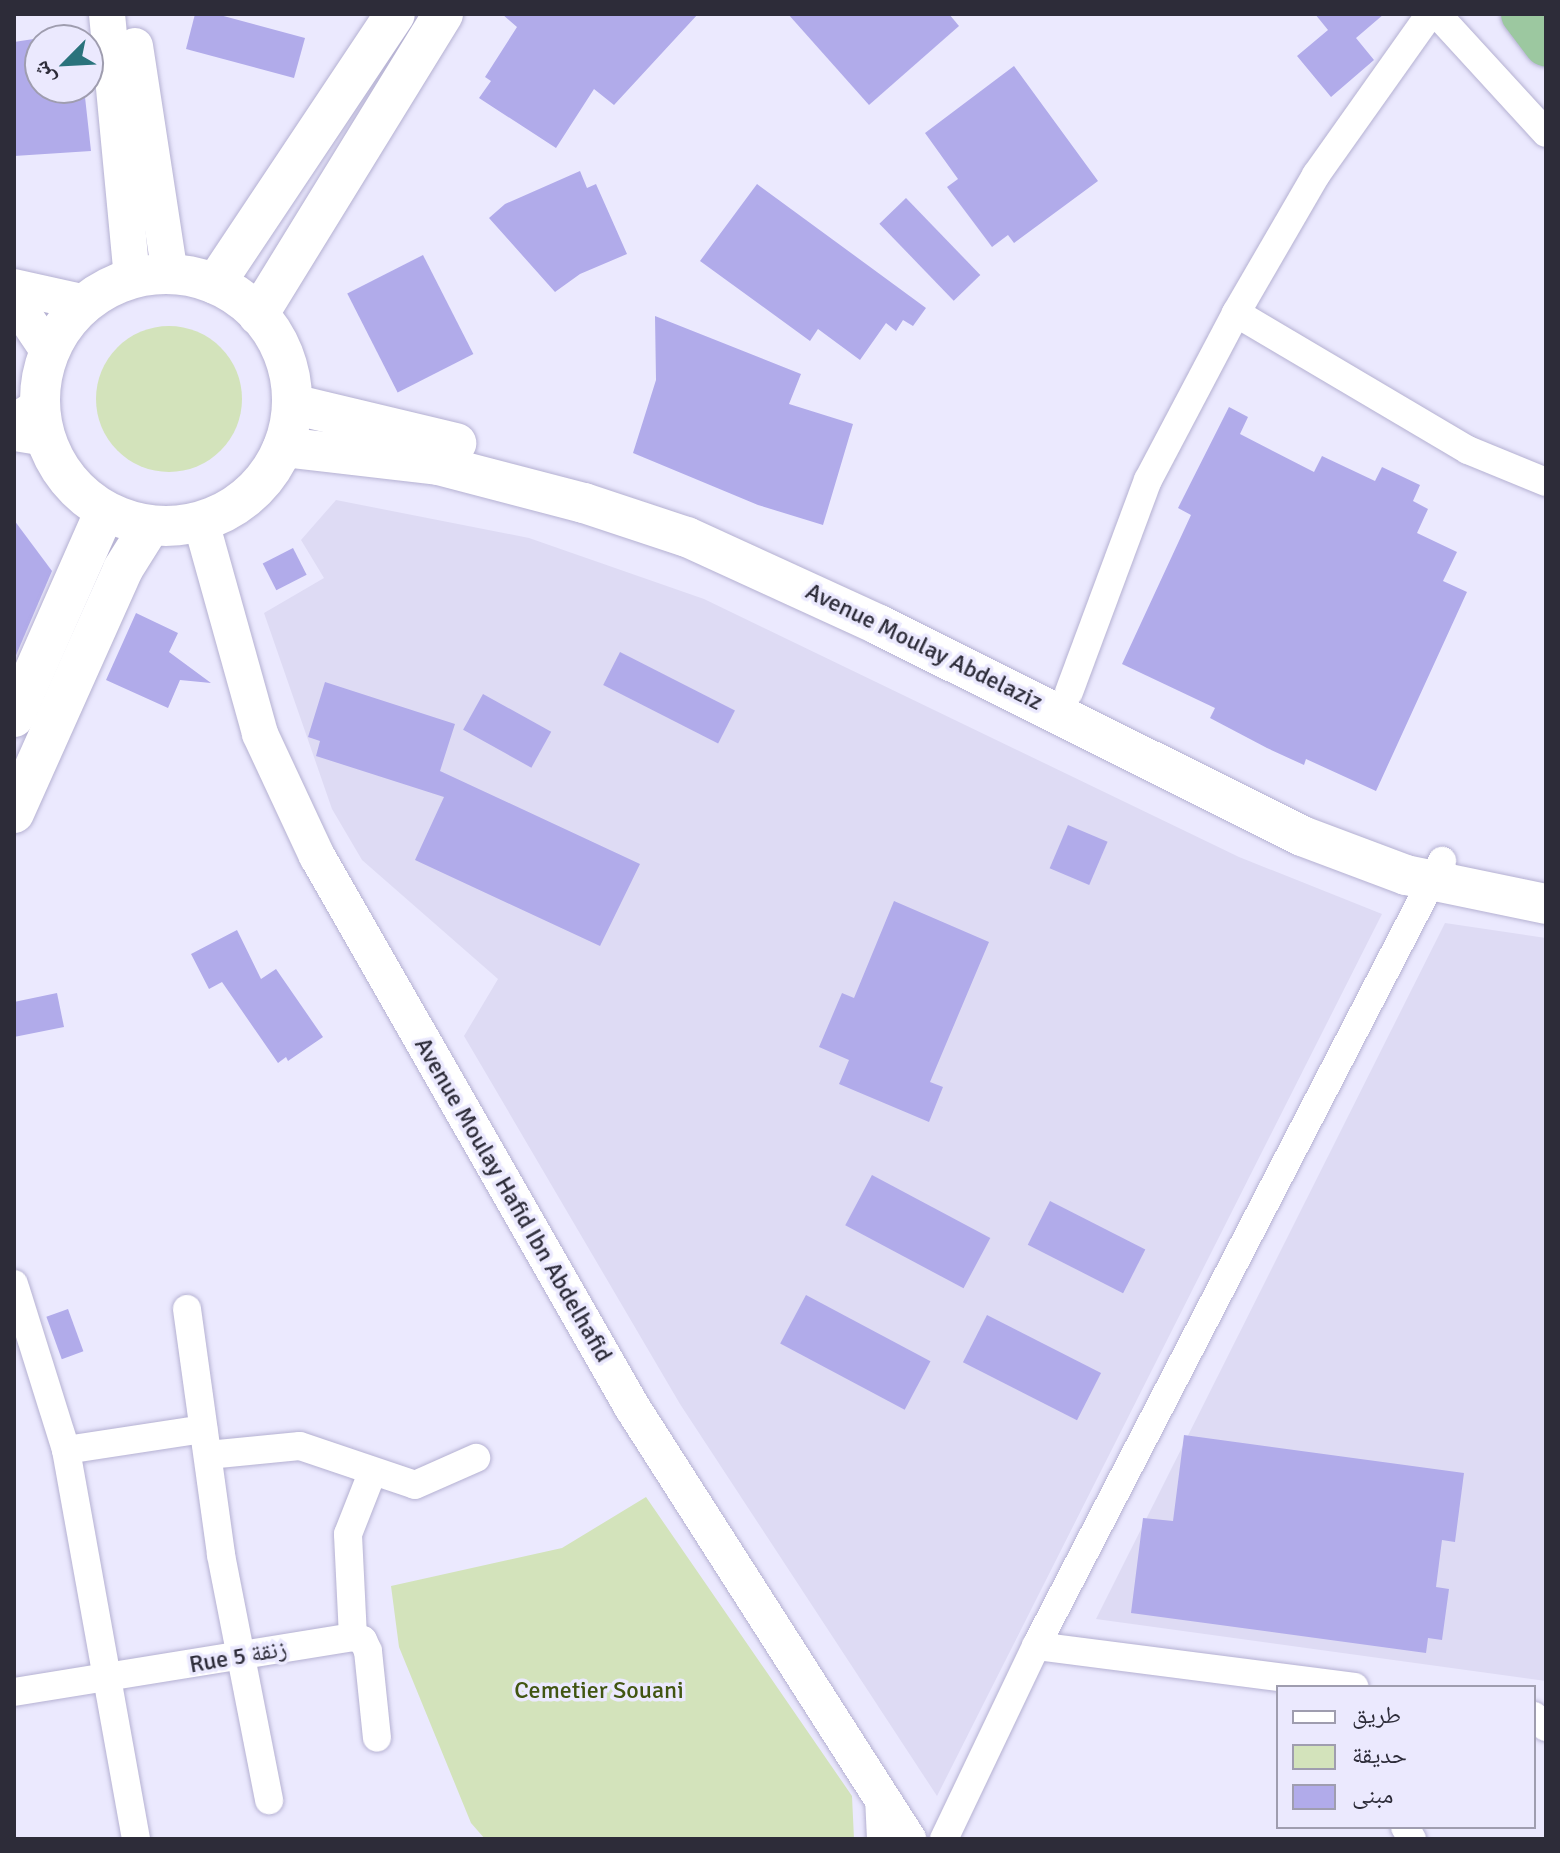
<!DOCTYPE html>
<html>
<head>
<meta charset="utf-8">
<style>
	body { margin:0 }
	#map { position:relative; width:1560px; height:1853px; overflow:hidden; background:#ebe9fe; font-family:Signika,"Noto Naskh Arabic",sans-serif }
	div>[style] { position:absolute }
	.built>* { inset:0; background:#dedbf4 }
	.green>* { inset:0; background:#d3e3bb }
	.round { border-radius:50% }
	.building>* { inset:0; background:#b1abea; transform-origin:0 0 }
	.roads { filter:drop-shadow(0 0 2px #b5b1d2) drop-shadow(0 0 2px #b5b1d2) }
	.minor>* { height:28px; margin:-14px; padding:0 14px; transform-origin:14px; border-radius:14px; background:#fff }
	.tertiary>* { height:36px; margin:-18px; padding:0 18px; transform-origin:18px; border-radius:18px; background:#fff }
	.secondary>* { height:40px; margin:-20px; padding:0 20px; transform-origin:20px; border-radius:20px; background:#fff }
	.secondary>.ring { margin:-20px; padding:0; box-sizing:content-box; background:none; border:40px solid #fff; border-radius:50% }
	.trunk>* { height:44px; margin:-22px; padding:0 22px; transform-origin:22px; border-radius:22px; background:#9cc8a0 }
	span { translate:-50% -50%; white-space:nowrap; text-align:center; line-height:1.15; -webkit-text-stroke:7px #ebe9fe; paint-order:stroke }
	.street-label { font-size:24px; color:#2d2c39 }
	.park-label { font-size:24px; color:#415511 }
	.frame { position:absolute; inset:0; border:16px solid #2d2c39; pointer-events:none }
	.legend { position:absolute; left:1276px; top:1685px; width:260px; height:144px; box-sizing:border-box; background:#ebe9fe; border:2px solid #9f9daf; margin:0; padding:10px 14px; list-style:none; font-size:24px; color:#2d2c39 }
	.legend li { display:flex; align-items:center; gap:16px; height:40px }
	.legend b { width:40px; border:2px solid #9f9daf }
	.north { position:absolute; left:24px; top:24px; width:80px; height:80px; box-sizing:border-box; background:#ebe9fe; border:2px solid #9f9daf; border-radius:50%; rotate:246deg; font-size:22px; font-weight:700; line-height:32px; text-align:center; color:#2d2c39 }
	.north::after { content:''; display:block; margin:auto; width:28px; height:36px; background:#2a737c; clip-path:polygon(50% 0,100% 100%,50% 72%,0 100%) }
</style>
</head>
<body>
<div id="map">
	<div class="built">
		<div style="clip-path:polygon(336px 500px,529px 538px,704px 599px,1239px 857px,1382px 914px,937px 1796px,680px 1404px,464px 1036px,498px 979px,362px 860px,332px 809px,264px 613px,324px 578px,301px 540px)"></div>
		<div style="clip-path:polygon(1445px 923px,1546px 938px,1546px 1681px,1096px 1619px)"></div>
	</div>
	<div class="green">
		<div class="round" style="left:96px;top:326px;width:146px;height:146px"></div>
		<div style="clip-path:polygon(646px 1497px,852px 1796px,854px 1839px,485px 1839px,471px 1823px,399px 1647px,391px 1586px,562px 1548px)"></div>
	</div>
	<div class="building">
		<div style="clip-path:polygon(195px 14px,216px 14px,305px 38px,294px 78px,186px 49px)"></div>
		<div style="clip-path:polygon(502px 14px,698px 14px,614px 105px,594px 89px,556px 148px,479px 98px,491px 81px,485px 77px,517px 27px)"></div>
		<div style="clip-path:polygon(788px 14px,949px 14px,959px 26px,869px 105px)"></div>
		<div style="clip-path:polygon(1315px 14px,1384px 14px,1356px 38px,1374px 60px,1331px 97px,1297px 56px,1328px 30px)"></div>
		<div style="clip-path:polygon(40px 38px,40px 88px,84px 88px,91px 151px,14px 156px,14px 42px)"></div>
		<div style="clip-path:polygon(1014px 66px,1098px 181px,1014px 243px,1008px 235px,992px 247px,947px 187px,958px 179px,925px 133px)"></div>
		<div style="clip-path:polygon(580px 171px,587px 188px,596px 184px,627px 254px,580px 274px,555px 292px,489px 218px,505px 204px)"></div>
		<div style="clip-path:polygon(757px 184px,926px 308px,913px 326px,903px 320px,896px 331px,886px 323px,860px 360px,818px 329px,810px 341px,700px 261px)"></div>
		<div style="left:906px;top:198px;width:107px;height:37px;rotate:46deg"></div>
		<div style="left:423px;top:255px;width:111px;height:85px;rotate:63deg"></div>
		<div style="clip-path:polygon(655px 316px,801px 374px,789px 404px,853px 424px,823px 525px,758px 505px,633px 453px,656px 380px)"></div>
		<div style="clip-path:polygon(1229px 407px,1248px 417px,1240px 434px,1314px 472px,1322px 456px,1375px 481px,1382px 467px,1420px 485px,1413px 501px,1428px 509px,1417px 533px,1457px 552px,1443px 581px,1467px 592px,1376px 791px,1306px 759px,1304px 765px,1267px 748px,1210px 718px,1215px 708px,1122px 664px,1191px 515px,1178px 508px)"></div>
		<div style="clip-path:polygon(14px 520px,52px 571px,14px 660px)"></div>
		<div style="left:293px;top:548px;width:30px;height:34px;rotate:63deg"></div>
		<div style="clip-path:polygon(136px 613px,178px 633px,169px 652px,211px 683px,180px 680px,168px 708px,106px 680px)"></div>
		<div style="left:620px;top:652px;width:129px;height:37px;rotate:27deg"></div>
		<div style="clip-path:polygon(325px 682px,455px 724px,440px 771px,640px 864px,600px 946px,415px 860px,444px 797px,316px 756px,320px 741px,308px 737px)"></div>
		<div style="left:483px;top:694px;width:78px;height:41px;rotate:29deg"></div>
		<div style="left:1068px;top:825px;width:43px;height:47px;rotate:23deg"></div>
		<div style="clip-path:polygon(894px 901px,989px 942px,930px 1082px,943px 1087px,929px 1122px,839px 1084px,849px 1060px,819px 1047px,842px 993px,854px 998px)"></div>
		<div style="clip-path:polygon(237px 930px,261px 979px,276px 969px,323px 1037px,288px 1061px,286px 1057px,278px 1063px,222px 982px,209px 989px,191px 954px)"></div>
		<div style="clip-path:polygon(57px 993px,64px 1027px,14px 1037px,14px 1002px)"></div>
		<div style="left:872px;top:1175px;width:134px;height:57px;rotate:28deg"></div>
		<div style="left:1050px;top:1201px;width:107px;height:49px;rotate:27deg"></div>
		<div style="left:806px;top:1295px;width:141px;height:55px;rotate:28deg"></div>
		<div style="left:68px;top:1309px;width:45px;height:23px;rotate:70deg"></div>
		<div style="left:987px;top:1315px;width:128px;height:53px;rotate:27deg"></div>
		<div style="clip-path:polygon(1184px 1435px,1464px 1473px,1455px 1542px,1442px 1540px,1436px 1587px,1449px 1589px,1442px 1640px,1428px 1638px,1426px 1653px,1131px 1613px,1143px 1518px,1173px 1521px)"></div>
	</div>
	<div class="roads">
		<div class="minor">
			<div style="left:1437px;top:14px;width:161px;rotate:47.5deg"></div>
			<div style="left:1236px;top:313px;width:269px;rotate:30.6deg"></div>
			<div style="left:1468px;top:450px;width:84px;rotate:22.3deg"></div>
			<div style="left:14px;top:417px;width:31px;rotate:-32deg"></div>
			<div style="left:14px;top:437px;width:33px;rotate:9deg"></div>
			<div style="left:1069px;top:692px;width:226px;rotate:-69.6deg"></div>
			<div style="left:1148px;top:480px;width:189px;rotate:-62.2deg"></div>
			<div style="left:1236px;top:313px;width:160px;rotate:-59.9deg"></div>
			<div style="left:1316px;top:175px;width:197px;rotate:-54.7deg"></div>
			<div style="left:14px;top:1284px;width:174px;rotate:72.6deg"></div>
			<div style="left:66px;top:1450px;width:395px;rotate:79.8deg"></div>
			<div style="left:187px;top:1309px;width:248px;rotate:82.1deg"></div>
			<div style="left:221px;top:1555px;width:250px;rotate:78.9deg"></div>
			<div style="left:66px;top:1450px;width:139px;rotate:-8.7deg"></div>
			<div style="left:208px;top:1455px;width:92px;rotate:-5.6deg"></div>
			<div style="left:300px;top:1446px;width:121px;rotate:18.7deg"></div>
			<div style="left:415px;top:1485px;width:67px;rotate:-23.9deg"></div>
			<div style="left:353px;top:1637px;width:103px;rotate:-92.8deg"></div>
			<div style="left:348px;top:1534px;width:66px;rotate:-68.5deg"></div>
			<div style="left:1036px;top:1646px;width:321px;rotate:7.3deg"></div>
			<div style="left:14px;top:1692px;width:343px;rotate:-9.2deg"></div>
			<div style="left:353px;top:1637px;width:10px;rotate:17deg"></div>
			<div style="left:363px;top:1640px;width:12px;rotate:66deg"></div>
			<div style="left:368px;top:1651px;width:87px;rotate:84.1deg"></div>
			<div style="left:1534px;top:1716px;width:16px;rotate:43deg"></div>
			<div style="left:879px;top:1797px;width:42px;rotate:87.3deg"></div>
			<div style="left:1405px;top:1827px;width:14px;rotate:60deg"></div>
			<div style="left:944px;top:1839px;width:214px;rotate:-64.5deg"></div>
			<div style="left:1036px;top:1646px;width:884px;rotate:-62.65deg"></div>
		</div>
		<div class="tertiary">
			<div style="left:107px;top:14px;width:265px;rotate:84.6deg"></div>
			<div style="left:135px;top:46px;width:231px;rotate:81.3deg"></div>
			<div style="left:14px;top:287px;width:74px;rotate:12.5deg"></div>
			<div style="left:14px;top:300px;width:63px;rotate:56.1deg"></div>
			<div style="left:201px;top:522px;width:220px;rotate:74.4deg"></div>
			<div style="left:260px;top:734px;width:135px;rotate:65deg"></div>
			<div style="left:317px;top:856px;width:635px;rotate:60.24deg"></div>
			<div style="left:632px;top:1407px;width:513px;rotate:57.43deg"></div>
		</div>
		<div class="secondary">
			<div class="ring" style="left:40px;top:274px;width:212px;height:212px"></div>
			<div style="left:215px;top:284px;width:324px;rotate:-56.3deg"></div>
			<div style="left:258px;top:315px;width:353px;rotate:-58.4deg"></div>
			<div style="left:292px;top:404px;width:169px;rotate:13.4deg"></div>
			<div style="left:283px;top:447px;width:156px;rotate:6.6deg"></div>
			<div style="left:438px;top:465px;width:151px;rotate:14.6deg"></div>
			<div style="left:584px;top:503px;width:108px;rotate:18.3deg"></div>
			<div style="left:687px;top:537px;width:211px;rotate:24.6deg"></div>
			<div style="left:879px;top:625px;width:473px;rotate:26.5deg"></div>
			<div style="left:1302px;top:836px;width:111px;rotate:20.6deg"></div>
			<div style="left:1406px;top:875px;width:143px;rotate:11.7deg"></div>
			<div style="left:14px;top:717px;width:225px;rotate:-66.2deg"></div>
			<div style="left:14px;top:813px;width:267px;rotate:-65.9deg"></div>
			<div style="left:123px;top:569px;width:51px;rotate:-57.9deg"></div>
		</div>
		<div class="trunk">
			<div style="left:1523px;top:14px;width:38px;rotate:53deg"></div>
		</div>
	</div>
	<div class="street-label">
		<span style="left:924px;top:647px;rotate:26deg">Avenue Moulay Abdelaziz</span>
		<span style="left:513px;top:1200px;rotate:60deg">Avenue Moulay Hafid Ibn Abdelhafid</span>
		<span style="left:238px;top:1657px;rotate:-10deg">Rue 5 زنقة</span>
	</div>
	<div class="park-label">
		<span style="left:599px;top:1691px">Cemetier Souani</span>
	</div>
	<div class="frame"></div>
	<ul class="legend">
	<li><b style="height:10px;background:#fff"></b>طريق</li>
	<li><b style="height:22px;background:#d3e3bb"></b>حديقة</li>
	<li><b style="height:22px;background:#b1abea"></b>مبنى</li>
	</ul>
	<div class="north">ش</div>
</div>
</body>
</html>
